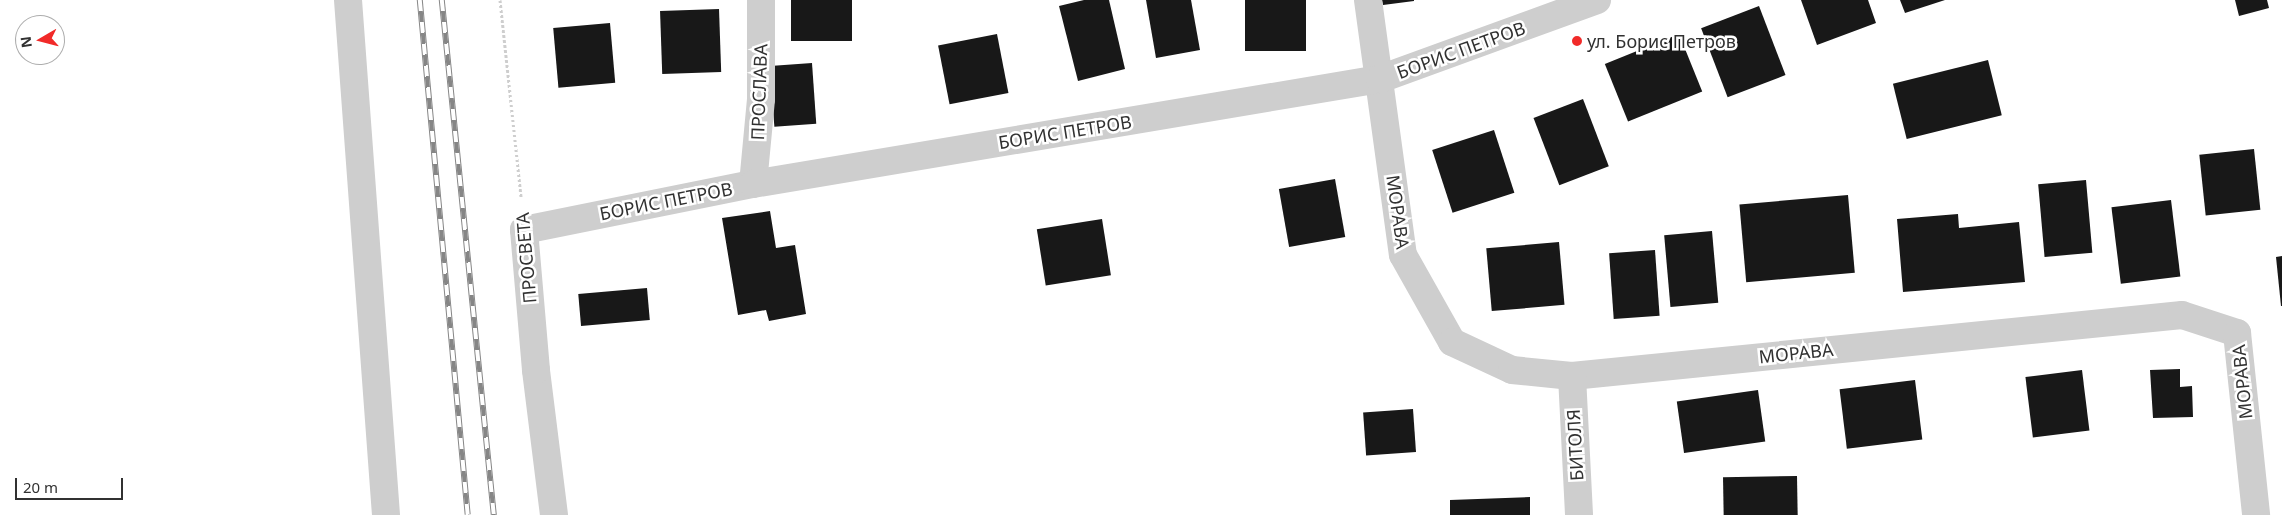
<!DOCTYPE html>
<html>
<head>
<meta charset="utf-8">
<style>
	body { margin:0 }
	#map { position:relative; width:2282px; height:515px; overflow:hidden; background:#fff; font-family:"Noto Sans",sans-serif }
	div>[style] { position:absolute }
	.building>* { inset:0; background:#181818; transform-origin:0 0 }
	.path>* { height:3px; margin-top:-1.5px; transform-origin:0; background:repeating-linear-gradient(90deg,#cecece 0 2.5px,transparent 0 5px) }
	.minor>* { height:28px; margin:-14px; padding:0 14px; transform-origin:14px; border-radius:14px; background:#cecece }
	.rail>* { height:5.5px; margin-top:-2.75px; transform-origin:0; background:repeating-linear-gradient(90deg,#fff 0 11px,#868686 0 22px); box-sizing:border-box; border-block:1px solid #868686 }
	.dots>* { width:14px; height:14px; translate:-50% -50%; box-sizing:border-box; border:2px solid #fff; border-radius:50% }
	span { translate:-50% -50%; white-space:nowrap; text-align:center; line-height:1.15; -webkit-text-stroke:5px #fff; paint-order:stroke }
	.poi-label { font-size:18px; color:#313131 }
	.left { translate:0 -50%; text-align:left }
	.street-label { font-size:18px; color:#313131 }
	.north { position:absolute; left:15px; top:15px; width:50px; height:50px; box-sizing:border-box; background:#fff; border:1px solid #adadad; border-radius:50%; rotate:262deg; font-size:14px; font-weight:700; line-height:20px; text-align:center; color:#313131 }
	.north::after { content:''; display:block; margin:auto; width:18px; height:22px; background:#f12a29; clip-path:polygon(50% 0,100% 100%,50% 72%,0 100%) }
	.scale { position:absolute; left:15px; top:478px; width:108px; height:22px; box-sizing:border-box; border:2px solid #313131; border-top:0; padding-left:6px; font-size:15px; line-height:18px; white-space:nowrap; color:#313131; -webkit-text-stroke:4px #fff; paint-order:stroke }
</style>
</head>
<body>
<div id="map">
	<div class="building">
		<div style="left:791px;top:0;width:61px;height:41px"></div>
		<div style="clip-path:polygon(1084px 0,1109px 0,1125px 69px,1078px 81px,1059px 6px)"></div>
		<div style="clip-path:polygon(1146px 0,1191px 0,1200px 50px,1156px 58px)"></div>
		<div style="left:1245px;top:0;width:61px;height:51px"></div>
		<div style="clip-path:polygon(1382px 0,1414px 0,1414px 1px,1383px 5px)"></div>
		<div style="clip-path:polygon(1801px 0,1868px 0,1876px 23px,1817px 45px)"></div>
		<div style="clip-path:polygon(1900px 0,1945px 0,1905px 13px)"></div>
		<div style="clip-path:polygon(2235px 0,2267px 0,2269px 8px,2239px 16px)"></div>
		<div style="left:1759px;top:6px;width:74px;height:62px;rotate:69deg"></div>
		<div style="left:719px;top:9px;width:63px;height:59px;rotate:88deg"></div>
		<div style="left:610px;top:23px;width:60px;height:57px;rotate:85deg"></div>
		<div style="left:997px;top:34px;width:60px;height:60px;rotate:79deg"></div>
		<div style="left:1679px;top:34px;width:62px;height:80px;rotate:68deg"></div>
		<div style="left:1988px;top:60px;width:57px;height:98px;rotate:76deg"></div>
		<div style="left:812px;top:63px;width:61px;height:42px;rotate:86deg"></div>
		<div style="left:1583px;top:99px;width:72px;height:53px;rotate:69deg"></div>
		<div style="left:1494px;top:130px;width:66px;height:65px;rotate:72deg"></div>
		<div style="left:2254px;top:149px;width:61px;height:55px;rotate:84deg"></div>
		<div style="left:1335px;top:179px;width:59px;height:57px;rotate:80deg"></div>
		<div style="left:2086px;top:180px;width:73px;height:48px;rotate:85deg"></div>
		<div style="left:1848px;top:195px;width:78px;height:109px;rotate:85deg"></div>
		<div style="left:2171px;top:200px;width:77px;height:60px;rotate:83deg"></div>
		<div style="clip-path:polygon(770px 211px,776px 248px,795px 245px,806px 314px,769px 321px,766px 310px,738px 315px,722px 218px)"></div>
		<div style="clip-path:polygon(1958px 214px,1959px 228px,2019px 222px,2025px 282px,1903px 292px,1897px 219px)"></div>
		<div style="left:1102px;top:219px;width:57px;height:66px;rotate:81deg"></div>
		<div style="left:1712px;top:231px;width:72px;height:48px;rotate:85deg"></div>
		<div style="left:1559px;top:242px;width:63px;height:73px;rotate:85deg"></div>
		<div style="left:1655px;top:250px;width:66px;height:46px;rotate:86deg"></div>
		<div style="clip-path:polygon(2282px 256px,2282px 306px,2281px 306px,2276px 257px)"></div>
		<div style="left:647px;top:288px;width:32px;height:69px;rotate:85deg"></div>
		<div style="clip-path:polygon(2180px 369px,2180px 387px,2192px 386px,2193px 417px,2153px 418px,2150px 370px)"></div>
		<div style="left:2082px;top:370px;width:61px;height:57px;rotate:83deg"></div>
		<div style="left:1915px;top:380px;width:60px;height:76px;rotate:83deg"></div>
		<div style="left:1758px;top:390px;width:52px;height:82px;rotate:82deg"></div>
		<div style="left:1413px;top:409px;width:43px;height:50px;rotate:86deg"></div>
		<div style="left:1797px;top:476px;width:39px;height:74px;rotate:89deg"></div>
		<div style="clip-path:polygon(1530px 497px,1530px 515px,1450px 515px,1450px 500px)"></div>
	</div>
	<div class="path">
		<div style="left:500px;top:0;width:198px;rotate:83.9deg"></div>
	</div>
	<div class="minor">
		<div style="left:348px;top:0;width:516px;rotate:85.78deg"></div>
		<div style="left:1368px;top:0;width:257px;rotate:82.2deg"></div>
		<div style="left:1403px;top:255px;width:100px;rotate:60.6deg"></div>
		<div style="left:1452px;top:342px;width:66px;rotate:25deg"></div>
		<div style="left:1512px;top:370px;width:60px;rotate:5.7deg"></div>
		<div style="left:1572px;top:376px;width:613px;rotate:-5.71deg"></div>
		<div style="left:2182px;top:315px;width:58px;rotate:18.1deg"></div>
		<div style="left:2237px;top:333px;width:183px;rotate:84deg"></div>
		<div style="left:753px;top:184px;width:85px;rotate:-84.6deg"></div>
		<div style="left:761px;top:99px;width:99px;rotate:-90deg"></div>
		<div style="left:1572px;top:376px;width:139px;rotate:87.1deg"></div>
		<div style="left:554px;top:515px;width:146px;rotate:-97.1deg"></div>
		<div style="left:536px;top:370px;width:141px;rotate:-94.9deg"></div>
		<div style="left:524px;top:230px;width:234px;rotate:-11.4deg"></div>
		<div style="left:753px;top:184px;width:636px;rotate:-9.51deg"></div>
		<div style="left:1380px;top:79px;width:231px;rotate:-20deg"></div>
	</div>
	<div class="rail">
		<div style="left:420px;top:0;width:517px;rotate:84.68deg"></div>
		<div style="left:442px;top:0;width:518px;rotate:84.23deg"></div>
	</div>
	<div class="dots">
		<div style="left:1577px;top:41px;background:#f12a29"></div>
	</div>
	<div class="poi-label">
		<span class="left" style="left:1587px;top:41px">ул. Борис Петров</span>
	</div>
	<div class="street-label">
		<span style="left:1461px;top:50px;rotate:-20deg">БОРИС ПЕТРОВ</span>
		<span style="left:759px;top:92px;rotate:-88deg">ПРОСЛАВА</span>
		<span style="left:1065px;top:132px;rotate:-9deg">БОРИС ПЕТРОВ</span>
		<span style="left:666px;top:201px;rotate:-11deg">БОРИС ПЕТРОВ</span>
		<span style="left:1398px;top:212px;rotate:82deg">МОРАВА</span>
		<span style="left:526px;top:258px;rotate:-95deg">ПРОСВЕТА</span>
		<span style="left:1796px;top:353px;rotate:-6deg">МОРАВА</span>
		<span style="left:2242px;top:382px;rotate:-96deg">МОРАВА</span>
		<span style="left:1575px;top:445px;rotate:-93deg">БИТОЛЯ</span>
	</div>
	<div class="north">N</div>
	<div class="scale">20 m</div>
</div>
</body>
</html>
